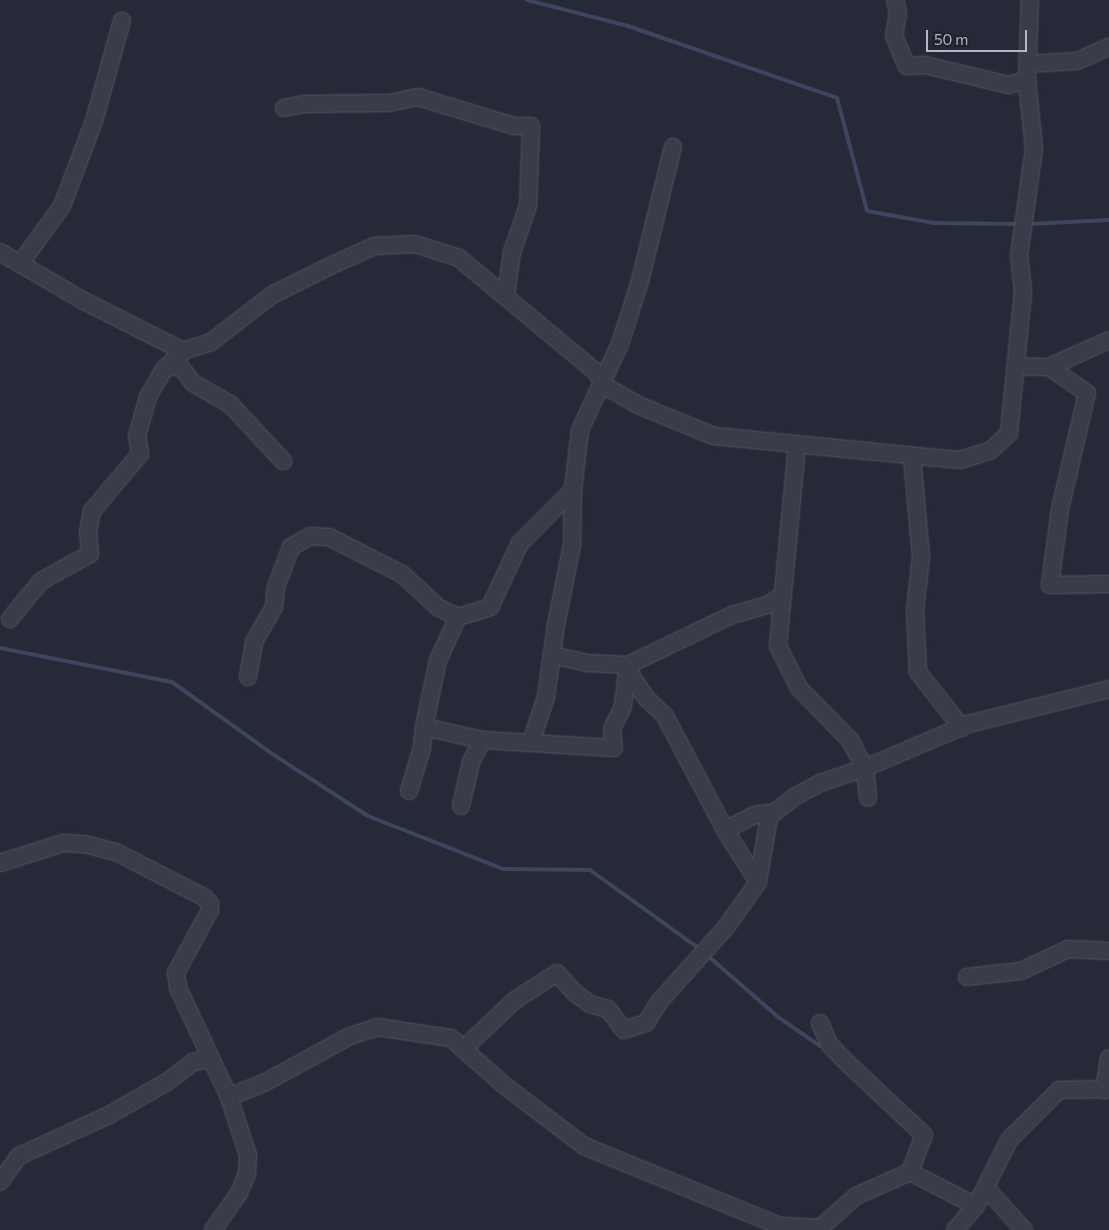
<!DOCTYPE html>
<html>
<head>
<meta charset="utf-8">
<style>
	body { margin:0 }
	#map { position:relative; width:1109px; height:1230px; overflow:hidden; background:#262a38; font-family:Commissioner,sans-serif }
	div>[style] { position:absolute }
	.stream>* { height:4px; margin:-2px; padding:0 2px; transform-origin:2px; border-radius:2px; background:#3d455f }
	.roads { filter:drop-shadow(0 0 1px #545764) drop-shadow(0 0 1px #545764) }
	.minor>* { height:16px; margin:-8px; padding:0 8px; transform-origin:8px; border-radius:8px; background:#393c49 }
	span { translate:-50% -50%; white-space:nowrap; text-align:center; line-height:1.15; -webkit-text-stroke:4.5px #1e222e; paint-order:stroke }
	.scale { position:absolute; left:926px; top:30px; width:101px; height:22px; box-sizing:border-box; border:2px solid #b4b7c5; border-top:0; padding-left:6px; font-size:15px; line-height:18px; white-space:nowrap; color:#b4b7c5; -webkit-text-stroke:4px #1e222e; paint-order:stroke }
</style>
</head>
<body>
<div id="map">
	<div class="stream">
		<div style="left:527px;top:0;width:104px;rotate:14.4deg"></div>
		<div style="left:628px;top:26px;width:221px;rotate:19deg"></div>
		<div style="left:837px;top:98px;width:117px;rotate:75.1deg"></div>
		<div style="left:867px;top:211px;width:68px;rotate:10.2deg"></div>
		<div style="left:934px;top:223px;width:85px;rotate:0.7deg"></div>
		<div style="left:1029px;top:224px;width:80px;rotate:-2.9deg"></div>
		<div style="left:0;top:648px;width:175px;rotate:11.2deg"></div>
		<div style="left:172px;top:682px;width:125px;rotate:35.6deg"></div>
		<div style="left:274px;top:755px;width:112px;rotate:33deg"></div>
		<div style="left:368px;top:816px;width:145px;rotate:21.4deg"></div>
		<div style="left:503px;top:869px;width:87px;rotate:0.7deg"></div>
		<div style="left:590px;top:870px;width:135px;rotate:35.7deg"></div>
		<div style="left:707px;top:955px;width:94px;rotate:41.1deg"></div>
		<div style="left:778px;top:1017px;width:51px;rotate:34.6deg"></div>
	</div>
	<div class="roads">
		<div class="minor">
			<div style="left:895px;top:0;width:12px;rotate:76deg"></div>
			<div style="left:898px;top:12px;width:24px;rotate:99deg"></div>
			<div style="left:894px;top:36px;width:33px;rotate:67deg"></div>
			<div style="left:907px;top:66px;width:18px;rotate:-3deg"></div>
			<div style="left:925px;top:65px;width:86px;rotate:13.4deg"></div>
			<div style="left:1009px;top:85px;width:19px;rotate:-16deg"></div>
			<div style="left:1027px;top:64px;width:50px;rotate:-3.4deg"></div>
			<div style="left:1077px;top:61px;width:35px;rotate:-24deg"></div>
			<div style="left:284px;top:108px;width:20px;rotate:-11deg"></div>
			<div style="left:304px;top:104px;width:85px;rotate:-0.7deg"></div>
			<div style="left:389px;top:103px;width:30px;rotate:-12deg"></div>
			<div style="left:418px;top:97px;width:100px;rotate:16.8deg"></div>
			<div style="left:514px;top:126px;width:17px"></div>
			<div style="left:531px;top:126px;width:80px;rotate:92.1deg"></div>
			<div style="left:528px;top:206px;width:49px;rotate:109.2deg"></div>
			<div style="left:512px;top:252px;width:43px;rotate:97.9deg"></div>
			<div style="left:0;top:252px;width:95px;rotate:30.3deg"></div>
			<div style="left:82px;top:300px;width:113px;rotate:26.8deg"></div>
			<div style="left:183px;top:351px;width:29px;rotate:-18deg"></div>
			<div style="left:211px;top:342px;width:77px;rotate:-37.6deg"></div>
			<div style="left:272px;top:295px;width:63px;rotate:-26.6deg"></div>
			<div style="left:328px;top:267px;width:51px;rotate:-24.5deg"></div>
			<div style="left:374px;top:246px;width:41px;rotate:-2.8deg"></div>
			<div style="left:415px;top:244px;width:46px;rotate:17.7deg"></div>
			<div style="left:459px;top:258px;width:180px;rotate:39.8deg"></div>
			<div style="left:597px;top:373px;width:13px;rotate:63deg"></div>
			<div style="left:603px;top:385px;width:40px;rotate:29.7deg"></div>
			<div style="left:638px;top:405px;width:82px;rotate:22.2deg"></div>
			<div style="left:714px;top:436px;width:247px;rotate:5.6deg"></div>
			<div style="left:960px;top:460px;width:31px;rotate:-17deg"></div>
			<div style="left:990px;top:451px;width:26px;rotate:-43deg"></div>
			<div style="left:1009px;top:433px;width:142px;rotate:-84.3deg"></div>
			<div style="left:1023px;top:292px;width:36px;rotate:-96deg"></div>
			<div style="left:1019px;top:256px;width:109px;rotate:-82.1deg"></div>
			<div style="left:1034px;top:148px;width:68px;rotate:-95.9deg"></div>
			<div style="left:1027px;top:80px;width:80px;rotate:-87.9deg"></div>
			<div style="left:20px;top:264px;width:72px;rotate:-54.1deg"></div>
			<div style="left:62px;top:206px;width:91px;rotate:-69.4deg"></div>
			<div style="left:94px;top:121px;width:104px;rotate:-74.4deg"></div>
			<div style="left:1016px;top:366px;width:33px;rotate:2deg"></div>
			<div style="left:1049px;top:367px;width:66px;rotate:-24.2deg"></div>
			<div style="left:1049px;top:367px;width:46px;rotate:34.4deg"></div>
			<div style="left:1087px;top:393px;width:119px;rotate:103.1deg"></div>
			<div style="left:1060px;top:509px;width:77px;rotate:97.5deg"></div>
			<div style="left:1050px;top:585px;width:59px;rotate:-1deg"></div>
			<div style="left:164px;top:369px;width:16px;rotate:-15deg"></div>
			<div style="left:179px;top:365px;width:23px;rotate:52deg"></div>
			<div style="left:193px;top:383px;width:43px;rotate:29.6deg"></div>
			<div style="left:230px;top:404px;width:78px;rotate:47.1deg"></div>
			<div style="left:797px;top:445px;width:202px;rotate:95.4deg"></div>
			<div style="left:778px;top:646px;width:47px;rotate:63.4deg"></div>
			<div style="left:799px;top:688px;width:73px;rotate:45.6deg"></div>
			<div style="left:850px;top:740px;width:32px;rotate:62deg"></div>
			<div style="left:865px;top:768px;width:112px;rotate:-23.1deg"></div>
			<div style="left:968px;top:724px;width:145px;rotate:-13.9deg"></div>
			<div style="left:912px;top:456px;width:100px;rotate:84.9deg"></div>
			<div style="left:921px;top:556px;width:55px;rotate:96.2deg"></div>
			<div style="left:915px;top:611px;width:61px;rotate:87.2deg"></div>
			<div style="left:918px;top:672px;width:71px;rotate:51.8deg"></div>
			<div style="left:458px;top:617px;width:47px;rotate:114.9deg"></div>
			<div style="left:438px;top:660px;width:68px;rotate:101.8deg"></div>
			<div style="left:424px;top:727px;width:59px;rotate:12.6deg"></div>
			<div style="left:10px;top:619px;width:49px;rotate:-50.8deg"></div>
			<div style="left:41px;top:581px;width:56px;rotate:-28.9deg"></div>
			<div style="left:90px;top:554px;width:22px;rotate:-95deg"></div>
			<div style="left:88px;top:532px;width:21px;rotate:-79deg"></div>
			<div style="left:92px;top:511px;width:75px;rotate:-49.9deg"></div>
			<div style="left:140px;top:454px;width:18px;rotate:-99deg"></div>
			<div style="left:137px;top:436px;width:41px;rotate:-74.2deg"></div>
			<div style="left:148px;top:397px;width:32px;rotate:-60deg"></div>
			<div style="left:164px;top:369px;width:26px;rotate:-43deg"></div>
			<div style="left:552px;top:655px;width:37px;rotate:13deg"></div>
			<div style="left:588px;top:663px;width:40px;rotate:2.9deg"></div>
			<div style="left:628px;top:665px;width:115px;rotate:-25.7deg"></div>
			<div style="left:732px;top:615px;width:36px;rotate:-16deg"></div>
			<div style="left:767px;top:605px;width:19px;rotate:-32deg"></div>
			<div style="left:628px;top:665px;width:9px;rotate:77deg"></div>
			<div style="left:630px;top:674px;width:29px;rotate:56deg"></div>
			<div style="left:646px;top:698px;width:26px;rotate:43deg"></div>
			<div style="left:665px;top:716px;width:129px;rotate:62.2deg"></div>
			<div style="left:248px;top:677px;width:36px;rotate:-80deg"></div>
			<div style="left:254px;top:642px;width:40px;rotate:-60.3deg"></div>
			<div style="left:274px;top:607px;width:20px;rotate:-84deg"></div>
			<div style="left:276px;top:587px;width:43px;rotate:-69.4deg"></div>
			<div style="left:291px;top:547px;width:22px;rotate:-30deg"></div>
			<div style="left:310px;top:536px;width:19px;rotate:3deg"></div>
			<div style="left:329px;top:537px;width:82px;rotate:26.9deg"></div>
			<div style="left:402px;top:574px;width:50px;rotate:42.6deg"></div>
			<div style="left:439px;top:608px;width:21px;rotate:25deg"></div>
			<div style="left:458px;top:617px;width:34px;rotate:-17deg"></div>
			<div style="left:490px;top:607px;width:71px;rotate:-64.9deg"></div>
			<div style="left:520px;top:543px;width:75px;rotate:-45deg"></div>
			<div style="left:531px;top:742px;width:47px;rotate:-71.6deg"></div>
			<div style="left:546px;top:697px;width:73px;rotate:-82.1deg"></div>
			<div style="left:556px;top:625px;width:82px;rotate:-78.7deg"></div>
			<div style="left:572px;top:545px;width:55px;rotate:-89deg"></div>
			<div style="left:573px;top:490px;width:60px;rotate:-83.3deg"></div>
			<div style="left:580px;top:430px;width:95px;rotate:-65.1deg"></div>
			<div style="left:620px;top:344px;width:66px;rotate:-72.4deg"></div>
			<div style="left:640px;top:281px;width:138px;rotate:-76.2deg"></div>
			<div style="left:409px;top:791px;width:45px;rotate:-73.2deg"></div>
			<div style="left:422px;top:748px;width:21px;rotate:-85deg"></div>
			<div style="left:461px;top:806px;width:45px;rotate:-77.2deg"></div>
			<div style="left:471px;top:762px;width:25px;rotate:-63deg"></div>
			<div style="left:482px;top:740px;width:132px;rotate:3.5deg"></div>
			<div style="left:614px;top:748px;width:19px;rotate:-96deg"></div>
			<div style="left:612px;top:729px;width:25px;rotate:-64deg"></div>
			<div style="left:623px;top:706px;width:41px;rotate:-83deg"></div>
			<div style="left:0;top:863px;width:66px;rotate:-17.6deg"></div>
			<div style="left:63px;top:843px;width:22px;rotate:3deg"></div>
			<div style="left:85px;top:844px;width:34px;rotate:15deg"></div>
			<div style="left:118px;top:853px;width:98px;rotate:27.3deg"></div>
			<div style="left:205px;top:898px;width:8px;rotate:50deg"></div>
			<div style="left:210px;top:904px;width:6px;rotate:90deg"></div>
			<div style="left:210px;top:910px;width:72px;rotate:118.4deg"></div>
			<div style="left:176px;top:973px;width:15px;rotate:82deg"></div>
			<div style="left:178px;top:988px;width:120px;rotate:64.9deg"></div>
			<div style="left:229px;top:1097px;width:61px;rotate:71.9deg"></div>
			<div style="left:248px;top:1155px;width:19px;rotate:93deg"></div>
			<div style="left:247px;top:1174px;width:21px;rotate:113deg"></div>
			<div style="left:239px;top:1193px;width:45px;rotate:125.1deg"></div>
			<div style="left:758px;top:882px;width:66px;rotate:-80.4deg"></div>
			<div style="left:769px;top:817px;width:8px;rotate:-40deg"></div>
			<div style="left:967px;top:977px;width:54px;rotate:-6.3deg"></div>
			<div style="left:1021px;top:971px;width:52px;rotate:-25.1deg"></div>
			<div style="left:1068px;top:949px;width:41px;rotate:2.8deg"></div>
			<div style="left:820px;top:1023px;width:23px;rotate:67deg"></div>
			<div style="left:829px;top:1044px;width:19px;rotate:47deg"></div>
			<div style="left:842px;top:1058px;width:112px;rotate:43.2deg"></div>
			<div style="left:924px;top:1135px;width:40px;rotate:111deg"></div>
			<div style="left:463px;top:1049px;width:71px;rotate:-43.3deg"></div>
			<div style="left:515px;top:1000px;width:50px;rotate:-32.7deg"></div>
			<div style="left:557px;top:973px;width:27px;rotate:48deg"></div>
			<div style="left:575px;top:993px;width:19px;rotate:36deg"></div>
			<div style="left:590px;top:1004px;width:19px;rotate:16deg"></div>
			<div style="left:608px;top:1009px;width:26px;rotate:53deg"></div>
			<div style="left:624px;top:1030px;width:23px;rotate:-18deg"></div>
			<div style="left:646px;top:1023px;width:25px;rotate:-58deg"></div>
			<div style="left:659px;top:1002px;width:102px;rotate:-48.2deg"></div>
			<div style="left:727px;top:926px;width:54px;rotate:-54.8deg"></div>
			<div style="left:758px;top:882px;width:62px;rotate:-122.4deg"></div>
			<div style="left:725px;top:830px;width:33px;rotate:-27deg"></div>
			<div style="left:754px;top:815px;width:21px;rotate:-8deg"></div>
			<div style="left:775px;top:812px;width:24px;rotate:-38deg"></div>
			<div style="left:794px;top:797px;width:30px;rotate:-28deg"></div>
			<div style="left:820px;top:783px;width:47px;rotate:-18.4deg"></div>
			<div style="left:865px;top:768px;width:30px;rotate:84deg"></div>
			<div style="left:1104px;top:1090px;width:32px;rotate:-81deg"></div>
			<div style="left:229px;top:1097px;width:38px;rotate:-22deg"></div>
			<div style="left:264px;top:1083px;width:98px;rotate:-28.7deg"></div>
			<div style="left:350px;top:1036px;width:28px;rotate:-18deg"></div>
			<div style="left:377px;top:1027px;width:75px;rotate:8.5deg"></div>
			<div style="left:451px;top:1038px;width:72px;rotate:41.6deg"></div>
			<div style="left:505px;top:1086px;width:99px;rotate:37.2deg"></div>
			<div style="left:584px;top:1146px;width:212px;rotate:22.2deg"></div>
			<div style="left:780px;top:1226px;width:40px;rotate:2.9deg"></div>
			<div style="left:820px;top:1228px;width:48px;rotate:-41.6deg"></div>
			<div style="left:856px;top:1196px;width:59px;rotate:-24deg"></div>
			<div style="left:910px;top:1172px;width:74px;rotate:27.3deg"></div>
			<div style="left:0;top:1182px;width:32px;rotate:-54deg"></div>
			<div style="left:19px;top:1156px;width:99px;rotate:-24.5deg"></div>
			<div style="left:109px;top:1115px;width:70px;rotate:-29.8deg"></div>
			<div style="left:170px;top:1080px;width:29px;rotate:-38deg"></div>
			<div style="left:193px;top:1062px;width:17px;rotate:-10deg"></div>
			<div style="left:986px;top:1188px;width:57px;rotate:47.9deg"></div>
			<div style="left:955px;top:1230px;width:32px;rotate:-49deg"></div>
			<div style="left:976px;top:1206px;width:74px;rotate:-63.4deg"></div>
			<div style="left:1009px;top:1140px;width:71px;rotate:-45deg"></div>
			<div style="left:1059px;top:1090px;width:50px;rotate:-1.1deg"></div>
		</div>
	</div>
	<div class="scale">50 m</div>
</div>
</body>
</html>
